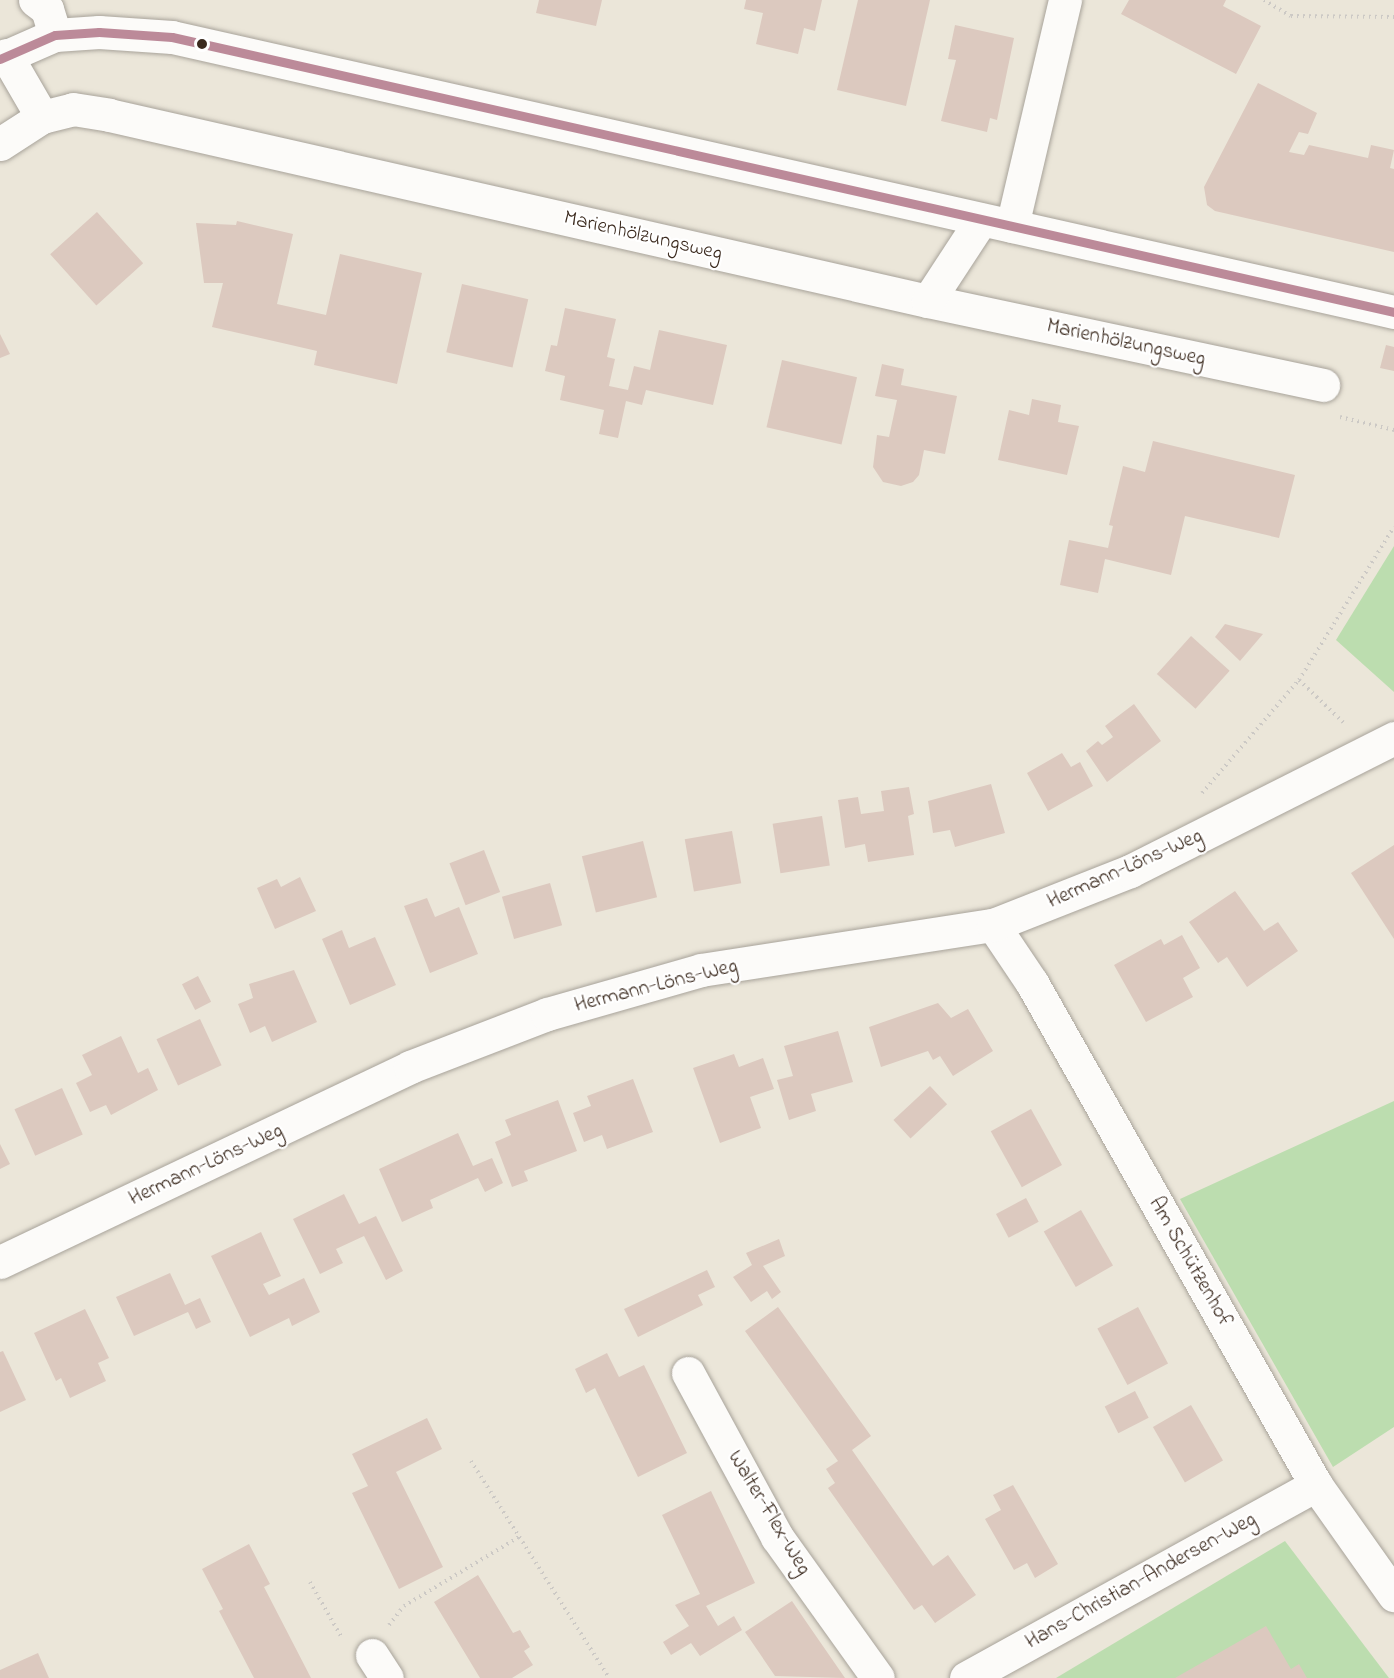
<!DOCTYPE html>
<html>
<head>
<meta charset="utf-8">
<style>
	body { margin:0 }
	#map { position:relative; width:1394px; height:1678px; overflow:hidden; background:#ebe6d9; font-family:"Indie Flower",sans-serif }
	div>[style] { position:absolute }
	.green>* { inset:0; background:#bcddaf }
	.building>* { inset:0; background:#dcc9bf; transform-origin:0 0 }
	.path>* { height:4px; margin-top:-2px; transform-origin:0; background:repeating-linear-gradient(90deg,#ccc9c5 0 1.5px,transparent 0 6px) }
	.roads { filter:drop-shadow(0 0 2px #a8a39a) drop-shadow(0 0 2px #a8a39a) }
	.minor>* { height:33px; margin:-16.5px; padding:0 16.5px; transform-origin:16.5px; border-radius:16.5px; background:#fcfbf9 }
	.bus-1>* { height:9px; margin:-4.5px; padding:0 4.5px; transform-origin:4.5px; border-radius:4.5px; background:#bc8a99 }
	.dots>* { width:16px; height:16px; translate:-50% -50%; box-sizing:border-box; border:3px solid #fff; border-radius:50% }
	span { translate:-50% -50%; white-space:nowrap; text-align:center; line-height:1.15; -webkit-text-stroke:4.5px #fff; paint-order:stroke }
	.street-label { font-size:21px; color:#3b2a1e }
</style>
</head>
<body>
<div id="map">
	<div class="green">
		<div style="clip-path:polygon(1394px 546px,1394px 692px,1336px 640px)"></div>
		<div style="clip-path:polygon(1394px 1101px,1394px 1427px,1333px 1467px,1180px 1199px)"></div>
		<div style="clip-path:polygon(1285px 1541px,1389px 1678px,1056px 1678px)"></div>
	</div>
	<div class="building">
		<div style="clip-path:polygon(539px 0,602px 0,596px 26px,536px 13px)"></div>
		<div style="clip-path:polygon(746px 0,822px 0,815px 31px,804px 28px,798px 54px,756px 44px,763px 13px,744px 9px)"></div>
		<div style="clip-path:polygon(858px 0,930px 0,906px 106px,837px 90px)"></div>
		<div style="clip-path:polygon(1129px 0,1226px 0,1223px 6px,1261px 26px,1236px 74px,1121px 14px)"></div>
		<div style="clip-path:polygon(955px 25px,1014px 38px,997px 120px,990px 118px,987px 132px,941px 121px,956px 60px,948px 59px)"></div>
		<div style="clip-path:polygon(1258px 83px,1317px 113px,1308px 134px,1299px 132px,1289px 152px,1304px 155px,1309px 145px,1368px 158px,1371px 145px,1394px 150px,1390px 168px,1394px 169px,1394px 252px,1215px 211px,1207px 205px,1204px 187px)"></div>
		<div style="left:97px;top:212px;width:69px;height:63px;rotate:48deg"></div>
		<div style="clip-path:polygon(237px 221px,293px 234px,277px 304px,326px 315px,340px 254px,422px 273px,397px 384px,314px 365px,317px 351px,212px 327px,223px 283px,204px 283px,196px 223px,236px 225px)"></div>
		<div style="left:462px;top:284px;width:68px;height:70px;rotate:13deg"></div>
		<div style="clip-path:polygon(565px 308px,616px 319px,607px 357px,615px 359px,609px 386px,628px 390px,634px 366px,650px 370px,659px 330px,727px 345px,713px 405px,646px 390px,642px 405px,626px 401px,618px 438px,599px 434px,604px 410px,560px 400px,565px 376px,545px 371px,551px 345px,557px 346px)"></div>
		<div style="clip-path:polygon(0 334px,10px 354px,0 358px)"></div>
		<div style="clip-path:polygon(1386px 345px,1394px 347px,1394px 371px,1380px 368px)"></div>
		<div style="left:782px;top:360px;width:77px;height:69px;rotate:13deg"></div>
		<div style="clip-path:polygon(882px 364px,904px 369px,901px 385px,957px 396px,945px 454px,924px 450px,919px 475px,913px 482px,901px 486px,883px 482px,873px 467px,877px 435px,889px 437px,897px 400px,875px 396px)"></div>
		<div style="clip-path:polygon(1032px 399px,1061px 405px,1058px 422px,1079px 426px,1067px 475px,998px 460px,1009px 410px,1029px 415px)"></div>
		<div style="clip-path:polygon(1153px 441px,1295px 475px,1279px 538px,1185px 516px,1171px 575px,1105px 559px,1098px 593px,1060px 585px,1069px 540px,1108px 548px,1113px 526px,1109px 525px,1123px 466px,1145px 472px)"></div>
		<div style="clip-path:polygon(1225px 624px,1263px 634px,1240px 661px,1215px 637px)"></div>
		<div style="left:1191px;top:636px;width:52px;height:51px;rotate:42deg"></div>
		<div style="clip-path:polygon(1134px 704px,1161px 741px,1107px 782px,1086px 751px,1098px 741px,1102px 745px,1113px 737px,1105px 726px)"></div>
		<div style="clip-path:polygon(1062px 753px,1071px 767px,1080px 762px,1093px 786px,1048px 811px,1027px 773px)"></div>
		<div style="clip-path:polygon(991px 784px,1005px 833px,955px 847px,950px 830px,933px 833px,928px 801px)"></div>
		<div style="clip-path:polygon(909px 787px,914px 814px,908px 816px,914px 855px,868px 862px,865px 844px,845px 848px,838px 800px,858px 797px,861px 814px,884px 811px,881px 791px)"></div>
		<div style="left:822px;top:816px;width:50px;height:50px;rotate:81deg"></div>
		<div style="left:732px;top:831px;width:53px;height:48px;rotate:80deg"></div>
		<div style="left:643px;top:841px;width:58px;height:63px;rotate:76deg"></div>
		<div style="clip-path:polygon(1394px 845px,1394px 939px,1351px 873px)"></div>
		<div style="left:484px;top:850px;width:45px;height:37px;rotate:69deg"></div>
		<div style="clip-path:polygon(300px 877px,316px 911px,275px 929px,257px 888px,277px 879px,281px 887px)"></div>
		<div style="left:550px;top:883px;width:44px;height:50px;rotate:74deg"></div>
		<div style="clip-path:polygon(1235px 891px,1264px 931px,1278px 922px,1298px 951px,1247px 987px,1227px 957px,1218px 963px,1189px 922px)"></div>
		<div style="clip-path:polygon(427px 898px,435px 917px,459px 907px,478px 954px,430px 973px,404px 906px)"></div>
		<div style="clip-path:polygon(342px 930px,349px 948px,375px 937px,396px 985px,350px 1005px,322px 939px)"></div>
		<div style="clip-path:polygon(1182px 935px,1200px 968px,1183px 978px,1193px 997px,1146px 1022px,1114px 965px,1161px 939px,1164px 945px)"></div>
		<div style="clip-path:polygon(294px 970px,317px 1022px,272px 1042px,265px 1026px,250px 1033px,238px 1004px,253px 998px,249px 984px)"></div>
		<div style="left:198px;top:976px;width:29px;height:18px;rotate:63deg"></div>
		<div style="clip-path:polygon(938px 1003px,951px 1018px,968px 1009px,993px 1051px,953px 1076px,940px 1056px,933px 1060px,928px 1051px,881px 1067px,869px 1027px)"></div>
		<div style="left:200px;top:1019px;width:51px;height:48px;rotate:65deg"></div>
		<div style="clip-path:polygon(838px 1031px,853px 1082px,811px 1094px,816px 1111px,789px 1120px,777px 1080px,793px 1076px,784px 1046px)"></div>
		<div style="clip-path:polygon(121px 1036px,138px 1073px,148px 1068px,158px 1090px,111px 1115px,106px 1105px,90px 1112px,76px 1083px,92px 1075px,82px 1055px)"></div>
		<div style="clip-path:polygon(734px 1054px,739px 1067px,763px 1058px,774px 1089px,750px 1097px,761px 1128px,720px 1143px,693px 1068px)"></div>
		<div style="clip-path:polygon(633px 1079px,653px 1132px,607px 1149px,602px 1135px,584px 1142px,573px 1113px,591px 1106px,587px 1096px)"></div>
		<div style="left:930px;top:1086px;width:25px;height:50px;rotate:47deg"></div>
		<div style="left:62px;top:1088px;width:51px;height:52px;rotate:66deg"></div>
		<div style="clip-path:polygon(558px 1100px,577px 1151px,524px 1171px,528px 1181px,512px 1187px,495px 1142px,511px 1135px,505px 1120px)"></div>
		<div style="left:1031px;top:1109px;width:64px;height:46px;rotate:61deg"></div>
		<div style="clip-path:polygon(458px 1133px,473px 1166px,492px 1158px,503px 1183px,485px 1192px,478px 1178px,430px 1200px,433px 1208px,402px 1222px,379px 1169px)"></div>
		<div style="clip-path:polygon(0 1144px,10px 1164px,0 1169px)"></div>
		<div style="clip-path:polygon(344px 1194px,359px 1224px,376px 1216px,403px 1271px,386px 1280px,364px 1236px,336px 1249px,343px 1263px,320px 1274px,293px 1219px)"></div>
		<div style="left:1026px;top:1198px;width:27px;height:34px;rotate:62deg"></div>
		<div style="left:1081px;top:1210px;width:64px;height:43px;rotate:60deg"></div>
		<div style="clip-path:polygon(261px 1232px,281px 1276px,263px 1284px,269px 1295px,304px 1278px,320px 1312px,292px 1326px,289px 1318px,250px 1337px,211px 1256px)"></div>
		<div style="clip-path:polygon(779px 1239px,785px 1256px,763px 1266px,781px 1292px,772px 1299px,767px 1291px,751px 1302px,733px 1277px,752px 1265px,746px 1253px)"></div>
		<div style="clip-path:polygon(707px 1270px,715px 1287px,698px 1295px,703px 1305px,638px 1337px,624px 1309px)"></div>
		<div style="clip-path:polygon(170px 1273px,185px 1305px,200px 1298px,211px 1322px,196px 1329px,188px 1312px,134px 1336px,116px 1297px)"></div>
		<div style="clip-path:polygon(778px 1307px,871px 1436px,852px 1450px,933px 1566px,948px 1555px,976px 1595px,935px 1623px,922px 1605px,914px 1610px,828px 1488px,835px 1483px,826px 1469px,838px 1461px,745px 1331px)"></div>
		<div style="left:1138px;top:1307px;width:64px;height:46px;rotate:62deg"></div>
		<div style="clip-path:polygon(85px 1309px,109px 1358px,98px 1363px,106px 1381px,70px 1398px,61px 1378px,56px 1381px,34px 1333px)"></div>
		<div style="clip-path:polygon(3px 1351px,26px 1400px,0 1412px,0 1352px)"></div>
		<div style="clip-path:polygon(607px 1353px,619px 1377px,644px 1365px,687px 1453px,638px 1477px,595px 1388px,586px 1393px,575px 1369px)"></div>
		<div style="left:1135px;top:1391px;width:30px;height:34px;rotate:63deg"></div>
		<div style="left:1191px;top:1405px;width:64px;height:44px;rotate:60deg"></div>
		<div style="clip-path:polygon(427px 1418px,442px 1449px,396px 1472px,443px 1567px,399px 1589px,352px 1493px,368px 1486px,352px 1454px)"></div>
		<div style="clip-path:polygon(1013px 1485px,1058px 1564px,1035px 1578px,1027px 1563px,1014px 1570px,985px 1519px,1001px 1510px,993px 1495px)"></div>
		<div style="clip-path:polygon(711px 1491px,755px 1583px,706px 1606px,718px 1626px,734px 1616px,742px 1630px,700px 1656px,691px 1643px,671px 1655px,663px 1642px,689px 1626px,675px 1605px,700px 1594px,662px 1515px)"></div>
		<div style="clip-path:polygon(249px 1544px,270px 1584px,264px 1587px,311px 1678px,254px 1678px,219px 1611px,223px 1609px,202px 1569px)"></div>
		<div style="clip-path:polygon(478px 1575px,513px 1633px,520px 1630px,530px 1647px,524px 1651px,533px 1665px,512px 1678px,480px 1678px,434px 1602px)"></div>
		<div style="clip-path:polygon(792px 1601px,807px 1623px,845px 1678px,775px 1676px,745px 1632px)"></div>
		<div style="clip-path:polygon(1266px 1626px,1291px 1669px,1299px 1664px,1307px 1678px,1175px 1678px)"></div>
		<div style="clip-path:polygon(38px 1653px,49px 1678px,0 1678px,0 1670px)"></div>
	</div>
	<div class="path">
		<div style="left:1264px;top:0;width:31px;rotate:31deg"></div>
		<div style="left:1291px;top:16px;width:103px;rotate:0.6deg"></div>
		<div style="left:1340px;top:417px;width:56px;rotate:13.5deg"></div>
		<div style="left:1299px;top:680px;width:62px;rotate:43.7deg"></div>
		<div style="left:1202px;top:793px;width:149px;rotate:-49.4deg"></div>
		<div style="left:1299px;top:680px;width:180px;rotate:-58.2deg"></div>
		<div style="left:471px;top:1461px;width:257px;rotate:57.5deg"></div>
		<div style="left:310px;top:1582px;width:64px;rotate:60.3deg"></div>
		<div style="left:389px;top:1625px;width:24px;rotate:-52deg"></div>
		<div style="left:404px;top:1606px;width:134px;rotate:-31deg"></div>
	</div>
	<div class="roads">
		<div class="minor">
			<div style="left:35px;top:0;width:15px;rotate:37deg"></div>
			<div style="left:47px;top:9px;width:27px;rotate:73deg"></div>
			<div style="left:6px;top:55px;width:72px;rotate:59.9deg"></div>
			<div style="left:0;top:59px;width:60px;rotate:-23.6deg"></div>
			<div style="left:55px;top:35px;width:44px;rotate:-3.9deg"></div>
			<div style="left:99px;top:32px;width:73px;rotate:3.9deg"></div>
			<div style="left:172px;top:37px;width:1253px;rotate:12.68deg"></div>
			<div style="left:0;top:144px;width:50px;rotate:-32.7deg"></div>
			<div style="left:42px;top:117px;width:32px;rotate:-14deg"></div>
			<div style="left:73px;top:109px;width:36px;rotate:9deg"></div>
			<div style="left:109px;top:115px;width:840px;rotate:12.8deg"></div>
			<div style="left:928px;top:301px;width:404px;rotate:12deg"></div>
			<div style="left:1012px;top:226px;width:232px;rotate:-76.8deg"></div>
			<div style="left:928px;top:301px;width:97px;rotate:-56.8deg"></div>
			<div style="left:993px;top:925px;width:70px;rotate:56.1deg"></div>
			<div style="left:1032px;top:983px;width:577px;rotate:60.5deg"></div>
			<div style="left:1316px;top:1485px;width:135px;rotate:54.7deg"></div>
			<div style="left:0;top:1262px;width:454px;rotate:-25.4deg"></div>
			<div style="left:410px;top:1067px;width:147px;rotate:-21.1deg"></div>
			<div style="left:547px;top:1014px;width:160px;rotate:-15.9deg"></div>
			<div style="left:701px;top:970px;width:295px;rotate:-8.8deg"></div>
			<div style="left:993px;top:925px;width:147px;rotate:-21.5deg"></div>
			<div style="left:1130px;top:871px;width:296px;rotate:-26.7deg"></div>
			<div style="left:688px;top:1373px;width:187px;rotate:61.5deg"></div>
			<div style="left:777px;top:1537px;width:173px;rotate:54.4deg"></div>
			<div style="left:372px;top:1655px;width:27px;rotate:57deg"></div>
			<div style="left:966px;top:1678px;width:400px;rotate:-28.9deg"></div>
		</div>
	</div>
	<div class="bus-1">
		<div style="left:0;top:59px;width:60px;rotate:-23.6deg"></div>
		<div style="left:55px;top:35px;width:44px;rotate:-3.9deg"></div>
		<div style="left:99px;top:32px;width:73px;rotate:3.9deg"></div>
		<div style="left:172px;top:37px;width:1253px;rotate:12.68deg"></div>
	</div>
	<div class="dots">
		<div style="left:202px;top:44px;background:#3b2a1e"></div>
	</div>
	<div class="street-label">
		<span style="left:643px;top:236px;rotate:13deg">Marienhölzungsweg</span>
		<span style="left:1126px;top:343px;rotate:12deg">Marienhölzungsweg</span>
		<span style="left:1125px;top:869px;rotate:-24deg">Hermann-Löns-Weg</span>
		<span style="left:656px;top:986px;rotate:-14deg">Hermann-Löns-Weg</span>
		<span style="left:206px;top:1165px;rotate:-25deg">Hermann-Löns-Weg</span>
		<span style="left:1190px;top:1262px;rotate:60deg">Am Schützenhof</span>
		<span style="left:769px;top:1513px;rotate:59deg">Walter-Flex-Weg</span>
		<span style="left:1141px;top:1581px;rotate:-29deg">Hans-Christian-Andersen-Weg</span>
	</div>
</div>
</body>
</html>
